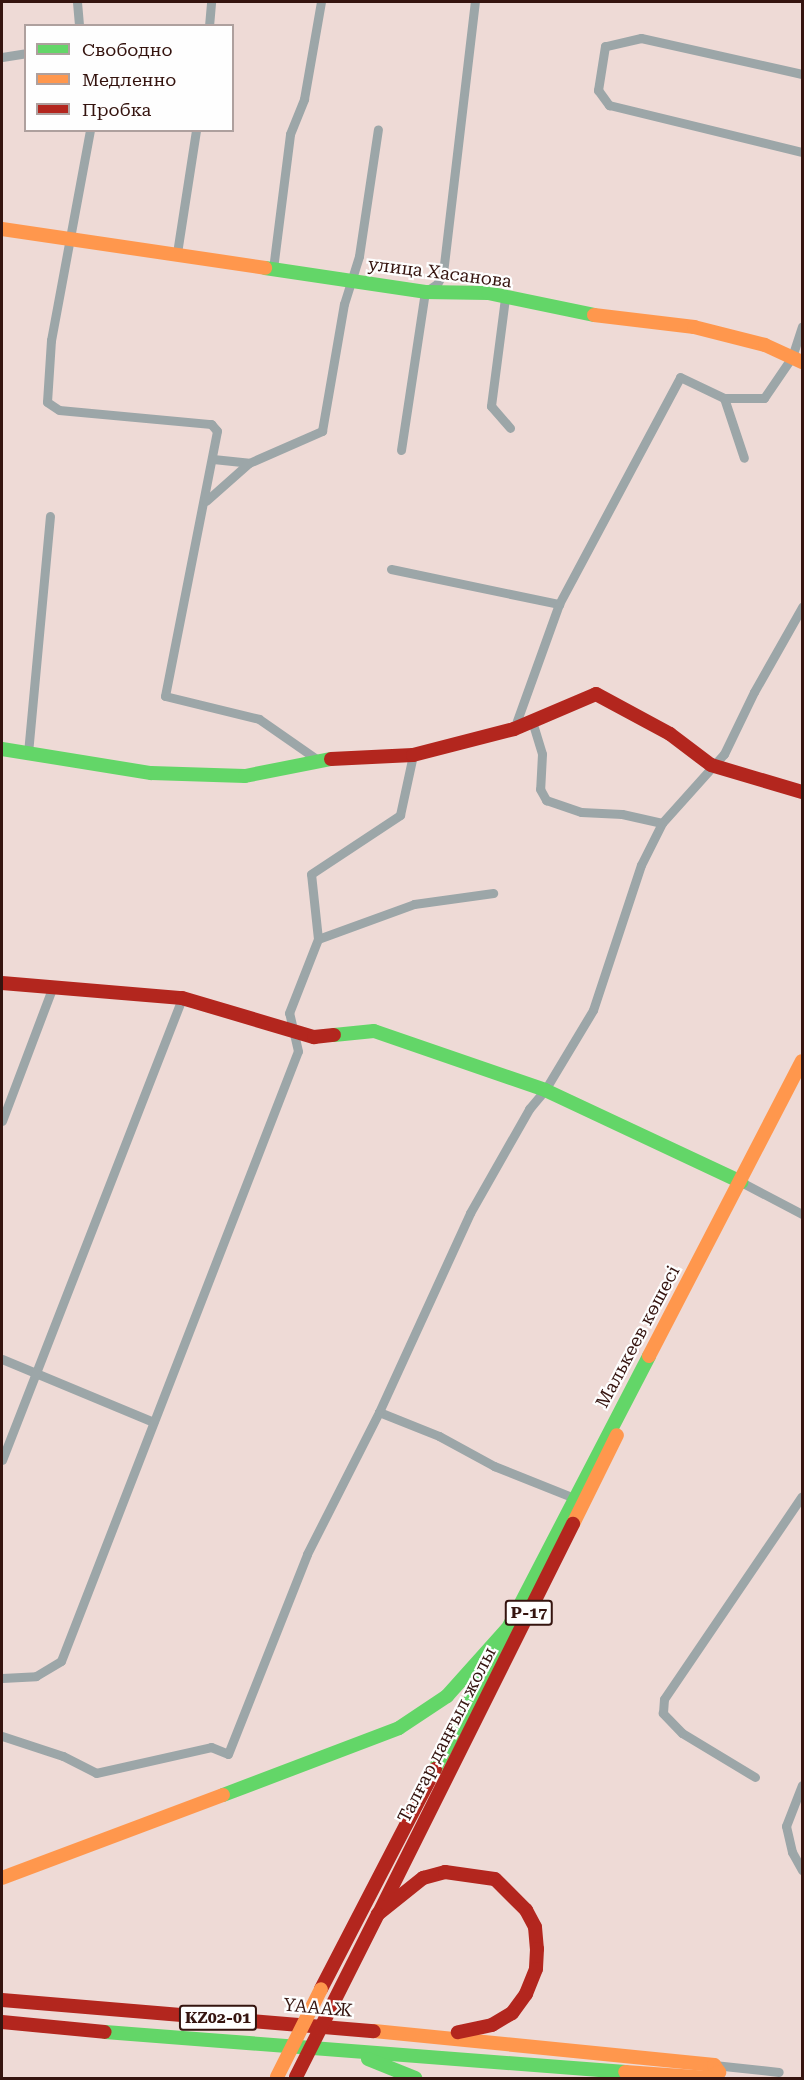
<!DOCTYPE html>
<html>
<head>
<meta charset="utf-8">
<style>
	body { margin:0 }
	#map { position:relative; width:804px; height:2080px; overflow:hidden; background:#eedad6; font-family:"Roboto Serif",serif }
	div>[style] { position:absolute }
	.street>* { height:9px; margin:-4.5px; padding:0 4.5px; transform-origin:4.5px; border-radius:4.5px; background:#9ca6a8 }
	.fast>* { height:14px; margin:-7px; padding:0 7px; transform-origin:7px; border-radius:7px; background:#63d668 }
	.slow>* { height:14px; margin:-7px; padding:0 7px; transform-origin:7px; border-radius:7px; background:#ff974d }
	.jam>* { height:14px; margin:-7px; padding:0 7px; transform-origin:7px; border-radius:7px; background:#b3261e }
	.slow-bridge>* { height:14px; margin:-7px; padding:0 7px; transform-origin:7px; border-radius:7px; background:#ff974d }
	.jam-bridge>* { height:14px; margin:-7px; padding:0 7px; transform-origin:7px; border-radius:7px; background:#b3261e }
	span { translate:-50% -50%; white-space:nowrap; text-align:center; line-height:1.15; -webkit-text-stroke:4.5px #fefefe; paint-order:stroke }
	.shield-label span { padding:2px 4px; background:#fefefe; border:2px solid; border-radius:4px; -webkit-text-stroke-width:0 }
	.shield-label { font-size:16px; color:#35140f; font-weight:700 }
	.street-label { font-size:18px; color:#35140f }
	.frame { position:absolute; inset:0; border:3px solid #35140f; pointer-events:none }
	.legend { position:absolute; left:24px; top:24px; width:210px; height:108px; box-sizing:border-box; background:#fefefe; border:2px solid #aea09e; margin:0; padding:8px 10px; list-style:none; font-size:18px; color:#35140f }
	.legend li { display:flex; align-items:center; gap:12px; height:30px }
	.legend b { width:30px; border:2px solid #aea09e }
</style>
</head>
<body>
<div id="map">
	<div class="street">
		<div style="left:77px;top:2px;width:24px;rotate:85deg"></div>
		<div style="left:209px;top:26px;width:24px;rotate:-85deg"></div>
		<div style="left:2px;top:57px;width:24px;rotate:-9deg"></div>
		<div style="left:802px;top:74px;width:165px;rotate:-167.4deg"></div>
		<div style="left:641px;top:38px;width:37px;rotate:167deg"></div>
		<div style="left:605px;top:46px;width:45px;rotate:99deg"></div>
		<div style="left:598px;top:90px;width:19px;rotate:54deg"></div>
		<div style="left:609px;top:105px;width:199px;rotate:13.7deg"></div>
		<div style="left:90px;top:130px;width:214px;rotate:100.5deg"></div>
		<div style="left:51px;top:340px;width:62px;rotate:93.7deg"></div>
		<div style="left:47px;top:402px;width:14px;rotate:34deg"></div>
		<div style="left:59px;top:410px;width:153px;rotate:5.3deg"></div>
		<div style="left:211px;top:424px;width:9px;rotate:49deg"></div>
		<div style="left:217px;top:431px;width:270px;rotate:101.1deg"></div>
		<div style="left:165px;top:696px;width:97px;rotate:13.7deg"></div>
		<div style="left:259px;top:719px;width:72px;rotate:34.8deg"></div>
		<div style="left:177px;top:253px;width:124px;rotate:-81.2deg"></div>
		<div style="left:273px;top:269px;width:136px;rotate:-82.8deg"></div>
		<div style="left:290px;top:134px;width:38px;rotate:-68deg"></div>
		<div style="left:304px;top:99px;width:98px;rotate:-80.1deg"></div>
		<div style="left:505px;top:298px;width:109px;rotate:97.4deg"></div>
		<div style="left:491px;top:406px;width:29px;rotate:49deg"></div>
		<div style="left:724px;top:398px;width:63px;rotate:71.6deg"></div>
		<div style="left:401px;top:450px;width:160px;rotate:-81.4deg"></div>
		<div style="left:425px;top:292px;width:14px;rotate:-34deg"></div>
		<div style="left:437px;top:284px;width:13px;rotate:-61deg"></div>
		<div style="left:443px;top:273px;width:273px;rotate:-83.3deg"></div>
		<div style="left:213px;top:459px;width:36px;rotate:6deg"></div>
		<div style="left:249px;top:463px;width:80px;rotate:-23.7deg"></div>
		<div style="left:322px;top:431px;width:129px;rotate:-80.2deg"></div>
		<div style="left:344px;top:304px;width:50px;rotate:-72.6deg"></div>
		<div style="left:359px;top:256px;width:128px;rotate:-81.5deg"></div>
		<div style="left:206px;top:501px;width:57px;rotate:-41.5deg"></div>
		<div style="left:391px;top:569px;width:172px;rotate:11.8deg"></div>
		<div style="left:532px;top:721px;width:34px;rotate:73deg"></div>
		<div style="left:542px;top:754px;width:35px;rotate:93deg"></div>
		<div style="left:540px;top:789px;width:13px;rotate:61deg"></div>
		<div style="left:546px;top:800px;width:37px;rotate:19deg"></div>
		<div style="left:581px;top:812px;width:41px;rotate:2.8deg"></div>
		<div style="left:622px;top:814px;width:41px;rotate:12.7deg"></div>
		<div style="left:514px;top:729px;width:133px;rotate:-70.2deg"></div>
		<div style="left:559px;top:604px;width:257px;rotate:-61.9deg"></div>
		<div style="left:680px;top:377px;width:49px;rotate:25.5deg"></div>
		<div style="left:724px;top:398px;width:40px"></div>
		<div style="left:764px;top:398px;width:50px;rotate:-55.7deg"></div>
		<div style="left:792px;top:357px;width:32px;rotate:-72deg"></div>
		<div style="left:28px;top:753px;width:238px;rotate:-84.7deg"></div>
		<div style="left:318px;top:939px;width:102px;rotate:-20deg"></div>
		<div style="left:414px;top:904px;width:80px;rotate:-7.9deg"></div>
		<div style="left:2px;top:1121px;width:144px;rotate:-69.3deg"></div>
		<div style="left:741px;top:1182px;width:69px;rotate:27.7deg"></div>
		<div style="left:2px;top:1359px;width:164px;rotate:22.6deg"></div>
		<div style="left:379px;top:1412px;width:65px;rotate:21.8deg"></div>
		<div style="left:439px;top:1436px;width:63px;rotate:28.6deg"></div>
		<div style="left:494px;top:1466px;width:86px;rotate:21.8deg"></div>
		<div style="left:2px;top:1460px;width:496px;rotate:-68.7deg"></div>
		<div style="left:2px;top:1678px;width:34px;rotate:-3deg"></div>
		<div style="left:36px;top:1676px;width:29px;rotate:-31deg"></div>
		<div style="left:61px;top:1661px;width:654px;rotate:-68.77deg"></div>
		<div style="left:298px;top:1051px;width:39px;rotate:-103deg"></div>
		<div style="left:289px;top:1013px;width:79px;rotate:-68.6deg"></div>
		<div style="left:318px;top:939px;width:65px;rotate:-96.1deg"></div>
		<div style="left:311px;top:874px;width:107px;rotate:-33.5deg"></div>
		<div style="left:400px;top:815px;width:61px;rotate:-77.8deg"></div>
		<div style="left:2px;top:1736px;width:64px;rotate:18.2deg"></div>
		<div style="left:63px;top:1756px;width:37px;rotate:27deg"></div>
		<div style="left:96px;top:1773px;width:118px;rotate:-12.7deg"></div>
		<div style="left:211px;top:1747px;width:18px;rotate:22deg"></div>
		<div style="left:228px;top:1754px;width:215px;rotate:-68.4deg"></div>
		<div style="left:307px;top:1554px;width:159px;rotate:-63.1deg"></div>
		<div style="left:379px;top:1412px;width:219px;rotate:-65.4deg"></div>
		<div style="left:470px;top:1213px;width:120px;rotate:-60.4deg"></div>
		<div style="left:529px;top:1109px;width:25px;rotate:-50deg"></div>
		<div style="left:545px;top:1090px;width:93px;rotate:-59deg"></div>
		<div style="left:593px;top:1010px;width:153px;rotate:-71.7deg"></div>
		<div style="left:641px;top:865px;width:47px;rotate:-63.4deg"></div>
		<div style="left:662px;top:823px;width:93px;rotate:-48.1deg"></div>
		<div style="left:724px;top:754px;width:69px;rotate:-64.2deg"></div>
		<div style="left:754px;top:692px;width:98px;rotate:-60.5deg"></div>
		<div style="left:755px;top:1777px;width:85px;rotate:-148.9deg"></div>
		<div style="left:682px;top:1733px;width:28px;rotate:-134deg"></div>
		<div style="left:663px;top:1713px;width:14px;rotate:-86deg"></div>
		<div style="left:664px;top:1699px;width:245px;rotate:-55.8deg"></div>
		<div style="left:802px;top:1785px;width:44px;rotate:111.3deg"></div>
		<div style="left:786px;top:1826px;width:27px;rotate:77deg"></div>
		<div style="left:792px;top:1852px;width:21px;rotate:61deg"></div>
		<div style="left:714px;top:2065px;width:65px;rotate:6.1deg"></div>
	</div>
	<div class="fast">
		<div style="left:265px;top:268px;width:162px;rotate:8.5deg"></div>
		<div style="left:425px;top:292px;width:63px;rotate:0.9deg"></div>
		<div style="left:488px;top:293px;width:108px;rotate:11.7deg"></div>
		<div style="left:2px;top:749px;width:151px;rotate:9.2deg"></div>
		<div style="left:151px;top:773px;width:94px;rotate:1.8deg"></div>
		<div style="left:245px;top:776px;width:88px;rotate:-11.2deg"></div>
		<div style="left:334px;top:1035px;width:40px;rotate:-5.7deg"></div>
		<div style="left:374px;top:1031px;width:181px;rotate:19deg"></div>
		<div style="left:545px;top:1090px;width:217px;rotate:25.1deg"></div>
		<div style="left:435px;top:1769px;width:465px;rotate:-62.6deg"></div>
		<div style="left:223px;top:1795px;width:188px;rotate:-20.8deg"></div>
		<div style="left:399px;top:1728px;width:58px;rotate:-33.7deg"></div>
		<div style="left:447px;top:1696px;width:90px;rotate:-48.2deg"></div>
		<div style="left:105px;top:2032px;width:522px;rotate:4.4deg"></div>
		<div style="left:368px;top:2059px;width:51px;rotate:22deg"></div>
	</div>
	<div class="slow">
		<div style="left:2px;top:229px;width:266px;rotate:8.4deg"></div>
		<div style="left:594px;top:315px;width:101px;rotate:6.8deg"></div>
		<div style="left:694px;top:327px;width:73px;rotate:14.2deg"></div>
		<div style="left:765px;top:345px;width:41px;rotate:24.7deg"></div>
		<div style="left:649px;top:1356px;width:332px;rotate:-62.6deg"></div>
		<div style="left:573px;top:1524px;width:99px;rotate:-63.7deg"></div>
		<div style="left:2px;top:1878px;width:236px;rotate:-20.6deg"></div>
		<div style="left:374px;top:2031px;width:342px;rotate:5.7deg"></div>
		<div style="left:714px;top:2065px;width:9px;rotate:54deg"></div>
		<div style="left:719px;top:2072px;width:12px;rotate:149deg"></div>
		<div style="left:709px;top:2078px;width:84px;rotate:-175.9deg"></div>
	</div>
	<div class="jam">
		<div style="left:331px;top:759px;width:82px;rotate:-2.8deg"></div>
		<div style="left:413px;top:755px;width:104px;rotate:-14.4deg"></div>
		<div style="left:514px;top:729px;width:89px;rotate:-23.1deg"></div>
		<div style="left:596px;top:694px;width:84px;rotate:28.4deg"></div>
		<div style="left:670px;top:734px;width:51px;rotate:37.1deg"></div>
		<div style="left:711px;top:765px;width:95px;rotate:16.5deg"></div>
		<div style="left:2px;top:983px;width:181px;rotate:4.8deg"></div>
		<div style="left:182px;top:998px;width:138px;rotate:16.5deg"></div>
		<div style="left:314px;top:1037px;width:20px;rotate:-6deg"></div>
		<div style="left:379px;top:1913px;width:435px;rotate:-63.5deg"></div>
		<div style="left:378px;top:1914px;width:58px;rotate:-38.7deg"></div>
		<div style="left:423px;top:1878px;width:23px;rotate:-15deg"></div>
		<div style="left:445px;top:1872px;width:50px;rotate:8deg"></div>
		<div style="left:495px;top:1879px;width:44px;rotate:45deg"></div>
		<div style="left:526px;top:1910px;width:19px;rotate:62deg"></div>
		<div style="left:535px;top:1927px;width:22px;rotate:85deg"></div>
		<div style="left:537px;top:1949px;width:20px;rotate:93deg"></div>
		<div style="left:536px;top:1969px;width:27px;rotate:112deg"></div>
		<div style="left:526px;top:1994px;width:24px;rotate:126deg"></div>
		<div style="left:512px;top:2013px;width:23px;rotate:149deg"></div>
		<div style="left:492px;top:2025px;width:35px;rotate:168deg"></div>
		<div style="left:321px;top:1989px;width:248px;rotate:-62.6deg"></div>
		<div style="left:2px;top:2000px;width:373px;rotate:4.8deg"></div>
		<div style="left:2px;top:2022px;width:103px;rotate:5.5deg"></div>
	</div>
	<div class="slow-bridge">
		<div style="left:277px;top:2077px;width:98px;rotate:-63.4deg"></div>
	</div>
	<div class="jam-bridge">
		<div style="left:296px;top:2077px;width:182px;rotate:-63.3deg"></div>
	</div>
	<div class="shield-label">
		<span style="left:529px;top:1613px">P-17</span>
		<span style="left:218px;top:2018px">KZ02-01</span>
	</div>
	<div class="street-label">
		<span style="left:440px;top:273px;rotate:7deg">улица Хасанова</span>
		<span style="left:638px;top:1337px;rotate:-62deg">Малькеев көшесі</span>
		<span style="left:447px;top:1735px;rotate:-63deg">Талғар даңғыл жолы</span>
		<span style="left:318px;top:2008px;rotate:5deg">ҮАААЖ</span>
	</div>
	<div class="frame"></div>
	<ul class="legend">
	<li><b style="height:8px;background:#63d668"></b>Свободно</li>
	<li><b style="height:8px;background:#ff974d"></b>Медленно</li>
	<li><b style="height:8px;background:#b3261e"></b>Пробка</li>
	</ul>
</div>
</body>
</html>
